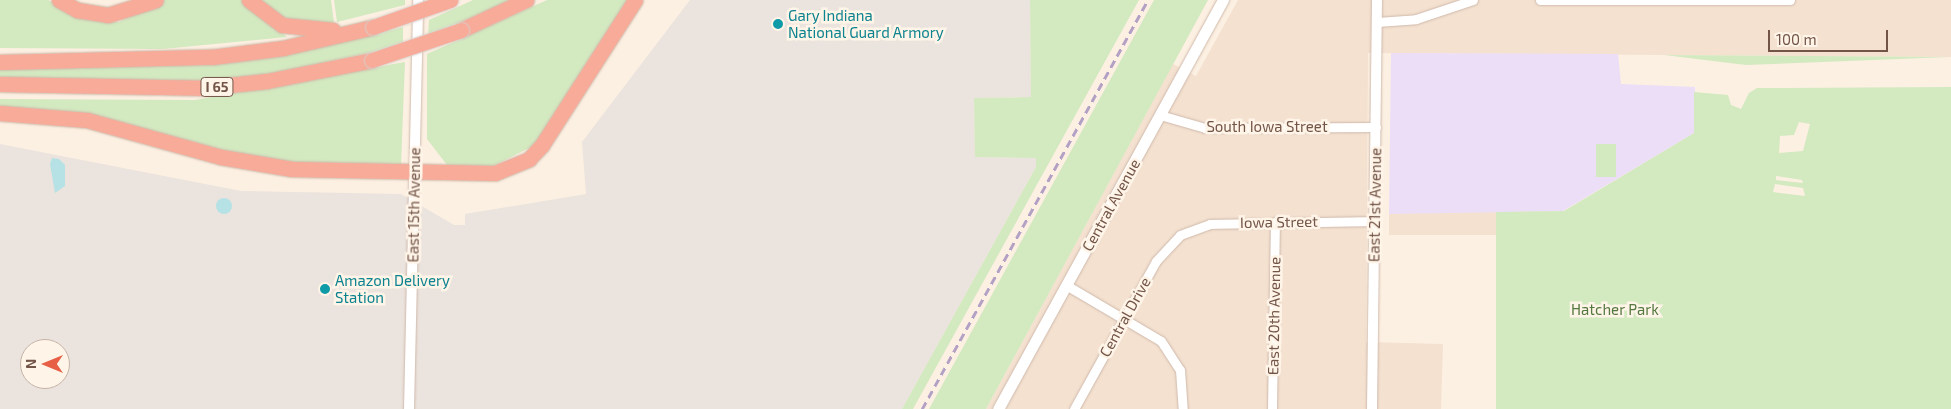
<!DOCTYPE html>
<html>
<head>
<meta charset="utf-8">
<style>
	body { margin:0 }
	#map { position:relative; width:1951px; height:409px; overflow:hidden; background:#fcf0e2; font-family:"Exo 2",sans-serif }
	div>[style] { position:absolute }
	.residential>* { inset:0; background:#f4e1d0; transform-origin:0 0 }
	.industrial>* { inset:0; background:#ebe3dd }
	.education>* { inset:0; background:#eddef8 }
	.green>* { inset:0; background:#d3e9c0; transform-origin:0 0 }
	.water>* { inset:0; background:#b6e1e5 }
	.round { border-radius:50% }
	.roads { filter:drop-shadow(0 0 1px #cfb9ab) drop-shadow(0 0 1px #cfb9ab) }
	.minor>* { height:9px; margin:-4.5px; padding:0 4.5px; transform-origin:4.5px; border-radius:4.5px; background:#fff }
	.tertiary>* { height:10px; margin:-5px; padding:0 5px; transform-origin:5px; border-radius:5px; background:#fff }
	.secondary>* { height:11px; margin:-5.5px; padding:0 5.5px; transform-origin:5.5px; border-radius:5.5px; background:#fff }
	.motorway>* { height:15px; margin:-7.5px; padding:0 7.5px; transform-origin:7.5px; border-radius:7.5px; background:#f7ab98 }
	.rail>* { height:2.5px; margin-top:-1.25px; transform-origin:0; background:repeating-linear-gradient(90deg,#b2a1c5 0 8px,transparent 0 13px) }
	.bridges { filter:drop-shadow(0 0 1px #d8cfcc) drop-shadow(0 0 1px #d8cfcc) }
	.motorway-bridge>* { height:15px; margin:-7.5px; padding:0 7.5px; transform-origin:7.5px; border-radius:7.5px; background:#f7ab98 }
	.dots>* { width:14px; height:14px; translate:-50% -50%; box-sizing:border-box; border:2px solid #fff4e8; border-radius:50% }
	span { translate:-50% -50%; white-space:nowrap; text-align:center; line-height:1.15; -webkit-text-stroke:5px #fff4e8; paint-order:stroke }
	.shield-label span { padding:1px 4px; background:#fff4e8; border:1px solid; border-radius:4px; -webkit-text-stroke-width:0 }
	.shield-label { font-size:14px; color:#735548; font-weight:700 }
	.culture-label { font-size:15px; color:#0d838f }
	.left { translate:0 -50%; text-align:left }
	.street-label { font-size:15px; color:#735548 }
	.park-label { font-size:15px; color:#547940 }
	.north { position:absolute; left:20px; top:339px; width:50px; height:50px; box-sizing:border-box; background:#fff4e8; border:1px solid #c7b4a8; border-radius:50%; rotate:270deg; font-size:14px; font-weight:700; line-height:20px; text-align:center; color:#735548 }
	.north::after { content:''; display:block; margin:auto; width:18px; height:22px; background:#e76045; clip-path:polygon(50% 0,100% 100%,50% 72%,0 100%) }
	.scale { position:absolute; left:1768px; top:30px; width:120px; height:22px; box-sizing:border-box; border:2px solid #735548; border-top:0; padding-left:6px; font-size:15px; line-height:18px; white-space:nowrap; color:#735548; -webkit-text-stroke:4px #fff4e8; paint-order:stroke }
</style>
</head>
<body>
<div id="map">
	<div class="residential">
		<div style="clip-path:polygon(1238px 0,1951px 0,1951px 57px,1368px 53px,1366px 342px,1443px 344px,1441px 409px,986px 409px,1173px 64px,1196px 76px)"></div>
		<div style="left:1496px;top:212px;width:23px;height:107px;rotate:90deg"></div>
	</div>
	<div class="industrial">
		<div style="clip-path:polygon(evenodd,690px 0,1030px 0,1031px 97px,974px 98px,975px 157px,1036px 158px,1036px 167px,902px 409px,0 409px,0 144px,241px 191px,401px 194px,454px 225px,465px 225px,465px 214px,586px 194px,582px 142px,690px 0,30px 349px,60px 349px,60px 379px,30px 379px,30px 349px)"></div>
	</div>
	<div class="education">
		<div style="clip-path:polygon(1391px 53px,1618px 54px,1621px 84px,1695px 87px,1694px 133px,1563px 211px,1389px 214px)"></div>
	</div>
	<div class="green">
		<div style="clip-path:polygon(0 0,48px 0,88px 20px,119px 22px,164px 0,243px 0,287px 37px,163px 49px,0 48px)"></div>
		<div style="clip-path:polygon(259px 0,331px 0,334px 23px,305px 24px,281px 16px)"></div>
		<div style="clip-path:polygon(334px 0,405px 0,405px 5px,337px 22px)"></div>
		<div style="clip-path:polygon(473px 0,512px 0,428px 36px,429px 20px)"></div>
		<div style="clip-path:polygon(547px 0,627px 0,535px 145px,491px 167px,447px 165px,427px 139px,427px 54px)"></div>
		<div style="clip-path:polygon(1030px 0,1139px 0,913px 409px,902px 409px,1036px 167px,1036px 158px,975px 157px,974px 98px,1031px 97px)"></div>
		<div style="clip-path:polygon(1154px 0,1208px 0,986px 409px,929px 409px)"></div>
		<div style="clip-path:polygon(403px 27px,403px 45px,273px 74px,191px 82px,0 78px,0 67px,296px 52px)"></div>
		<div style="clip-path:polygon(1664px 55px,1949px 57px,1746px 65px)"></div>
		<div style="clip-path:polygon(405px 62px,401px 165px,314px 165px,246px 156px,105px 119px,0 108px,0 99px,195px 100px)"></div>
		<div style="clip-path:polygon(evenodd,1951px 87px,1951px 409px,1496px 409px,1496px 212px,1564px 211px,1694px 133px,1694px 92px,1728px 95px,1731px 105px,1741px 109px,1749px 93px,1757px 88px,1951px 87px,1799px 122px,1810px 124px,1803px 151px,1779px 153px,1780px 136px,1794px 135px,1799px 122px,1951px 87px,1776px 176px,1802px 180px,1803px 183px,1776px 180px,1776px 176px,1951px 87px,1775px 184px,1803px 188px,1805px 196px,1773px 192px,1775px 184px)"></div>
		<div style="left:1596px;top:144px;width:20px;height:33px"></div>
	</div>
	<div class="water">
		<div style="clip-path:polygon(59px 159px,65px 165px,65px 186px,55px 193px,50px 164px,52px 158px)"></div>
		<div class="round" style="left:216px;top:198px;width:16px;height:16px"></div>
	</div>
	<div class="roads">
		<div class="minor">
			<div style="left:1540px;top:0;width:250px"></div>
			<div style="left:1377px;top:22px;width:39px;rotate:-4deg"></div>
			<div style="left:1416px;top:19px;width:60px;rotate:-18.4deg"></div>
			<div style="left:1160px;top:115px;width:47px;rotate:16.1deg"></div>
			<div style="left:1205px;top:128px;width:171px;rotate:-0.3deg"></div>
			<div style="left:1066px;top:285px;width:110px;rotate:30.5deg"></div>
			<div style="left:1161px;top:341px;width:35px;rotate:57deg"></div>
			<div style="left:1180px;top:370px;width:39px;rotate:86deg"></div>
			<div style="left:1074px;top:409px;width:169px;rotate:-61deg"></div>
			<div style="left:1156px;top:261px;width:35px;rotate:-47deg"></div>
			<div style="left:1180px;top:235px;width:32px;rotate:-20deg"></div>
			<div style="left:1210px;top:224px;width:164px;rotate:-1deg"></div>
			<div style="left:1272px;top:409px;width:187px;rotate:-89.1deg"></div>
		</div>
		<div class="tertiary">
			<div style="left:409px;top:409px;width:409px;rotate:-88.7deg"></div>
			<div style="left:1372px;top:409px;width:409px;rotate:-89.3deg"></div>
		</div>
		<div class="secondary">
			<div style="left:998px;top:409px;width:467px;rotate:-61.2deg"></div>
		</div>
		<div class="motorway">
			<div style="left:59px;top:0;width:21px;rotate:29deg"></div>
			<div style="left:77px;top:10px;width:31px;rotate:9deg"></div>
			<div style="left:108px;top:15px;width:50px;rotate:-17.4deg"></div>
			<div style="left:249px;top:0;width:41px;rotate:37.1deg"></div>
			<div style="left:282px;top:25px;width:51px;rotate:5.6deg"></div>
			<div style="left:461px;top:30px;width:72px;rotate:-24.8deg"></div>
			<div style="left:0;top:62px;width:212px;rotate:-1.4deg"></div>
			<div style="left:212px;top:57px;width:72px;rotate:-7.2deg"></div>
			<div style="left:283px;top:48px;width:92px;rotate:-13.1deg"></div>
			<div style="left:0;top:84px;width:201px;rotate:1.1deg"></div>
			<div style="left:201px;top:88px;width:66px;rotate:-6.1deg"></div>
			<div style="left:267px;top:81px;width:107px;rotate:-11.3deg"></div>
			<div style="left:0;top:113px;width:87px;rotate:4.6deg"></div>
			<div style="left:87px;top:120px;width:139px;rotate:15.4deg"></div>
			<div style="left:221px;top:157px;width:72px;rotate:9.6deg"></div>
			<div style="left:292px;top:169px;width:203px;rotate:1.1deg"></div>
			<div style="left:495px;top:173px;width:37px;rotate:-22deg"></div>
			<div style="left:529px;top:159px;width:19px;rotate:-47deg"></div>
			<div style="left:542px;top:145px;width:172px;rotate:-57.3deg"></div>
		</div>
	</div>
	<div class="rail">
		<div style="left:922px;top:409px;width:467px;rotate:-61.1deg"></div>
	</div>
	<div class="bridges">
		<div class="motorway-bridge">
			<div style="left:373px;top:27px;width:82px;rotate:-19.3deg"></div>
			<div style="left:372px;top:60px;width:94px;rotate:-18.6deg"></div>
		</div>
	</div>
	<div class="dots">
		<div style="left:778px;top:24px;background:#0f9aa8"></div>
		<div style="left:325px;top:289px;background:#0f9aa8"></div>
	</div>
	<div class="shield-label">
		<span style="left:217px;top:87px">I 65</span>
	</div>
	<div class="culture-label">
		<span class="left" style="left:788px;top:24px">Gary Indiana<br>National Guard Armory</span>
		<span class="left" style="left:335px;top:289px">Amazon Delivery<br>Station</span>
	</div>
	<div class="street-label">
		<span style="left:1267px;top:127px">South Iowa Street</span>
		<span style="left:414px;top:205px;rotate:-89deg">East 15th Avenue</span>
		<span style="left:1111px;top:205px;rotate:-61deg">Central Avenue</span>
		<span style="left:1375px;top:205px;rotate:-89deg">East 21st Avenue</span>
		<span style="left:1279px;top:222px;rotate:-1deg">Iowa Street</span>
		<span style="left:1274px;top:316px;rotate:-89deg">East 20th Avenue</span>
		<span style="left:1125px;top:317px;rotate:-61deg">Central Drive</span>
	</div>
	<div class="park-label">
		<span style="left:1615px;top:310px">Hatcher Park</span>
	</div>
	<div class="north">N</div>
	<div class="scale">100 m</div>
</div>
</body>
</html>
